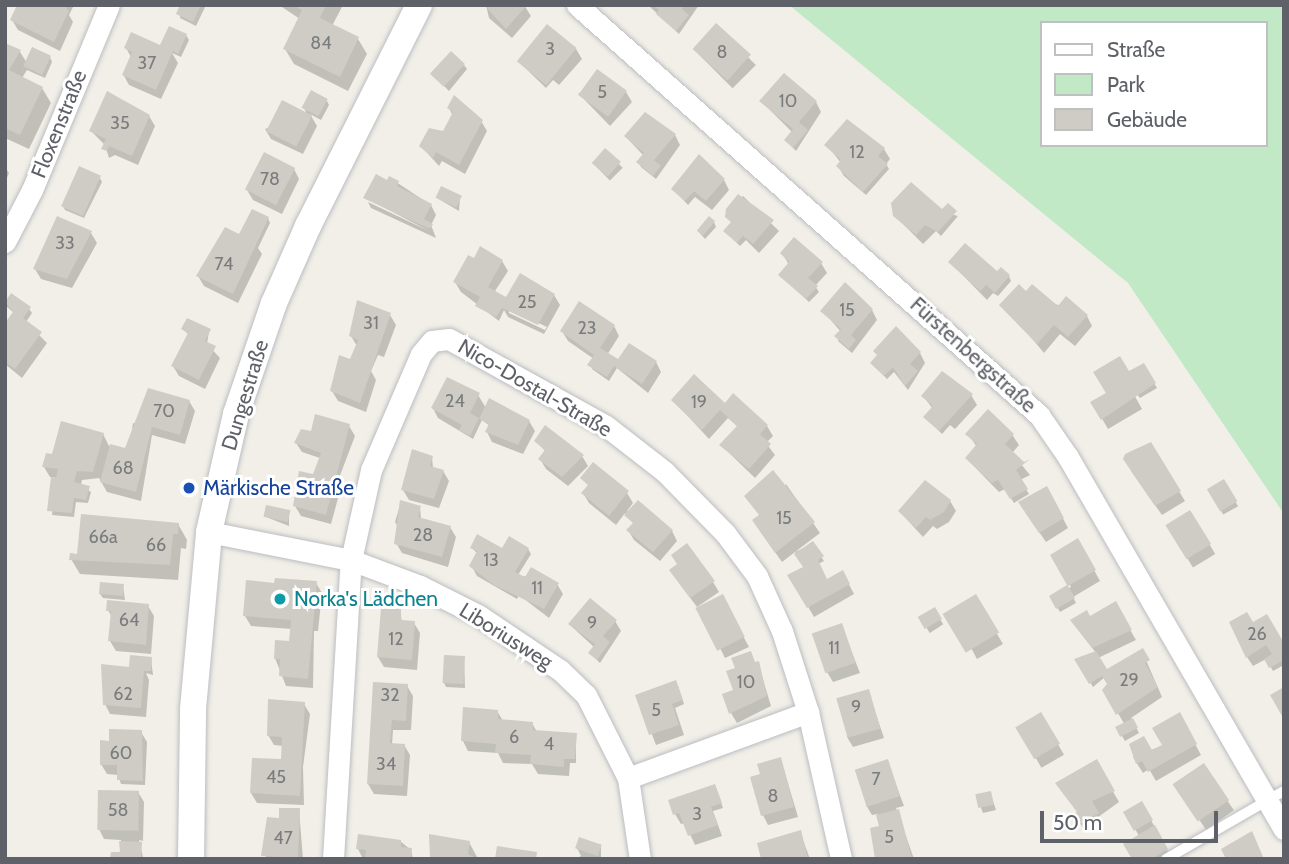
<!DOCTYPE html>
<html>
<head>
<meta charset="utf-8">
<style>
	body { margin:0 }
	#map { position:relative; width:1289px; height:864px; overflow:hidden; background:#f1efe7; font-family:Cabin,sans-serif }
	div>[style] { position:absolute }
	.green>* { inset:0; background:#c2e9c5 }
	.shadow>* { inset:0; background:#0003; transform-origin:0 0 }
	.building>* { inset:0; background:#ceccc5; transform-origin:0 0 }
	.roads { filter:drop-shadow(0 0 2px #bbbdc2) drop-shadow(0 0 2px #bbbdc2) }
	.service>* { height:10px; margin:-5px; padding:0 5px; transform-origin:5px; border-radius:5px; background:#fff }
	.minor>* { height:21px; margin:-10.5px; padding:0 10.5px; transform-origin:10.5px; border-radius:10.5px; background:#fff }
	.tertiary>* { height:26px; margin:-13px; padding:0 13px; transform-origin:13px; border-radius:13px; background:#fff }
	.dots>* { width:19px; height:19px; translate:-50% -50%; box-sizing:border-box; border:4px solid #fff; border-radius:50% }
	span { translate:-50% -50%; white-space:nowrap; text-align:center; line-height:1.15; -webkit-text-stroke:6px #fff; paint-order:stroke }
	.number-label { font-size:18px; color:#7a7c7e }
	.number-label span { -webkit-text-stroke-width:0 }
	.street-label { font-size:21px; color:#5e6167 }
	.transit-label { font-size:21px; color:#164399 }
	.left { translate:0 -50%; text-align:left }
	.culture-label { font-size:21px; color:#0d838f }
	.frame { position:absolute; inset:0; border:7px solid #5e6167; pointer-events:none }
	.legend { position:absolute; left:1040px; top:21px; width:228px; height:126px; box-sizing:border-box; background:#fff; border:2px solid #bfc0c2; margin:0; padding:9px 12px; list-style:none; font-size:21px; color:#5e6167 }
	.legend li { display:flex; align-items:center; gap:14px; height:35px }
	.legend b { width:35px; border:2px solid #bfc0c2 }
	.scale { position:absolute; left:1040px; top:811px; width:178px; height:32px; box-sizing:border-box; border:4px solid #5e6167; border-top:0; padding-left:9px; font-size:21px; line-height:24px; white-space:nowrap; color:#5e6167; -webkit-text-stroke:5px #fff; paint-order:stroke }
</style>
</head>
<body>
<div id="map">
	<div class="green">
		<div style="clip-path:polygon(evenodd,789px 5px,1284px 5px,1284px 514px,1128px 283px,789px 5px,1042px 23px,1266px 23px,1266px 145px,1042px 145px,1042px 23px)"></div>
	</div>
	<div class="shadow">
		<div style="clip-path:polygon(66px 5px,74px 5px,69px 15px,73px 22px,60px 51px,18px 30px,12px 20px,60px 17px)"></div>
		<div style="clip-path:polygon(182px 5px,206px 5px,196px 26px,180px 18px)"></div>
		<div style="clip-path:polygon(279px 5px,343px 5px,332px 26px,358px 39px,367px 54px,348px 91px,294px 64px,285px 49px,300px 19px)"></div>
		<div style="clip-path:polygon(486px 5px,524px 5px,531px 16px,512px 38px,489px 18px)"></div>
		<div style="clip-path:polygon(648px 5px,699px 5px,679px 34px)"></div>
		<div style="left:717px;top:26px;width:55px;height:33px;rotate:45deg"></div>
		<div style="clip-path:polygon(186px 35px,189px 40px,181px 57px,172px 53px,178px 63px,161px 99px,129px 85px,123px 74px,131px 57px,126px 48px,161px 48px)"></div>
		<div style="clip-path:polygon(5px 45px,20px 52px,27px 63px,50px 57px,52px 62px,45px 78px,27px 70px,22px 78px,42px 88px,51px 103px,29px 149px,5px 138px)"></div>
		<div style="clip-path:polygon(576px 49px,582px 59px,559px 85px,553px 80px,546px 88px,518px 61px)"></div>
		<div style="clip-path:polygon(464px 65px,467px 69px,449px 91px,433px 75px)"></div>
		<div style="clip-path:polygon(626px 92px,632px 102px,610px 126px,578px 93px)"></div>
		<div style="clip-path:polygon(327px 101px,329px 105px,321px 120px,310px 114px,317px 126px,303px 154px,271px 139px,265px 129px,307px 114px,304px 108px)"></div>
		<div style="clip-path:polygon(761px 101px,816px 102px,821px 112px,796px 151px,786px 140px,792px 132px)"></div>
		<div style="clip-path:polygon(449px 108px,481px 121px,487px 131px,465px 174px,442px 161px,439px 166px,421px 146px,444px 133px,453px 116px)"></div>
		<div style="clip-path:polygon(149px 116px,155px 126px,138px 165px,115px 155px,109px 158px,105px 145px,91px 131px)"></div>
		<div style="clip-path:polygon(848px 121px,884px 149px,890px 159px,886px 164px,889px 169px,866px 195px,844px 176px,838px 166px,841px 163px,827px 145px)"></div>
		<div style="clip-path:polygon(675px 135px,680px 145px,656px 179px,641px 167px,638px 162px,644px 156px,626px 137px)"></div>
		<div style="left:605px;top:150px;width:25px;height:18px;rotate:45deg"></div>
		<div style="clip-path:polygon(5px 167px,9px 173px,5px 183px)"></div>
		<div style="clip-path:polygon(294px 169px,299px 179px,282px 214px,253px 200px,247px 190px)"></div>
		<div style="clip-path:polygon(100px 178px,102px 182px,84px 218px,65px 210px,63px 206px)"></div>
		<div style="clip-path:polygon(390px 178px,431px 205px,436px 215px,431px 225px,436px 238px,371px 208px,368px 202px,431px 232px,366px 198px)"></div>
		<div style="clip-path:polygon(724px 180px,729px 190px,712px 210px,695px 197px,688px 205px,673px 189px)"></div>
		<div style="clip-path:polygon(743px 196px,779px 231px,759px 253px,746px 240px,740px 246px,725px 231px,732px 225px,727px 210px)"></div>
		<div style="clip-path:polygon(460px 197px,459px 211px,437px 198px)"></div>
		<div style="clip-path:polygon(943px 212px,958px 216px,941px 236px,936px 231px,923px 244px,894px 215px)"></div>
		<div style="clip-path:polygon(58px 218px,91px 233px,97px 243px,72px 288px,41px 279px,35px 269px)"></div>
		<div style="clip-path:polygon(268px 218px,270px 223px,258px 248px,262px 254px,238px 303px,204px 286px,198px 276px)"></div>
		<div style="clip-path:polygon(714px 222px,716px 227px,705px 239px,698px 231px)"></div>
		<div style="clip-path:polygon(782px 253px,821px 263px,827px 273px,815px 286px,819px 292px,809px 302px,780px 275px,789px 265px)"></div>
		<div style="clip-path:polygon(evenodd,474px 260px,502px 261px,508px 271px,495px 291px,505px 298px,554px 295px,560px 305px,544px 334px,508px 317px,504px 310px,499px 321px,461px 292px,455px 282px,474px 260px,509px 309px,547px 327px,545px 330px,509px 313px,509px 309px)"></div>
		<div style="clip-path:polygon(950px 262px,1009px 276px,1011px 281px,998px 296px,993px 293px,987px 300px)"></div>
		<div style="clip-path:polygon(1026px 293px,1087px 316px,1092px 326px,1075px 346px,1060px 334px,1044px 353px,1019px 323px)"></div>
		<div style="clip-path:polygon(12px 296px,29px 309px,32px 313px,26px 322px,47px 343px,22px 378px,5px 364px,5px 326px,14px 313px,5px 305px)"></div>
		<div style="clip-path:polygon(872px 310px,877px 320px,852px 353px,838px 341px,841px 332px,823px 311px)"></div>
		<div style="clip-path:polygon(390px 315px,396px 325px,384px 357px,378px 355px,371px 371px,376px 380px,366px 412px,338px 401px,332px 391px,354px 363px,357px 346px,351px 336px)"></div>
		<div style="clip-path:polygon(614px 326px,619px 336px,607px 355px,617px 361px,656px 362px,661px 372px,648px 393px,617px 368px,609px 381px,592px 369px,594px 359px,568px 341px,562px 331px)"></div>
		<div style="clip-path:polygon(183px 329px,209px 331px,207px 344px,220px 358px,205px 389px,179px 376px,173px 366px,189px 335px)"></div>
		<div style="clip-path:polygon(920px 353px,925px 363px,908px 390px,894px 372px,887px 379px,872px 363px)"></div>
		<div style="clip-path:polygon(1144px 366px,1157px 388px,1140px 398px,1128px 384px,1142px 409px,1108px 429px,1093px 403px)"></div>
		<div style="clip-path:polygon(478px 395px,486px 408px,529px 421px,535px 431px,523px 454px,492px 442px,487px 432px,490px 426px,482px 420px,473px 439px,438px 418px,433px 408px)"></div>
		<div style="clip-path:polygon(971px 395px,977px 405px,955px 429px,950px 425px,942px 434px,925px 417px,933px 409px,923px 396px)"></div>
		<div style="clip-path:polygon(673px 400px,726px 406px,767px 426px,773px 436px,766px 443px,775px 455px,755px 478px,721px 445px,738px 427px,728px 418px,709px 439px)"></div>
		<div style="clip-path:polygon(189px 401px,195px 411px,185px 444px,152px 435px,141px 501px,107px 492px,99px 478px,82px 480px,81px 485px,91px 492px,88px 503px,76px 502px,74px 517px,52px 515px,57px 478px,50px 477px,44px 467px,53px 456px,103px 434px,109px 446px,129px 451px,133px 423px,141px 426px)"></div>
		<div style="clip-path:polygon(988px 411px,1013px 436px,1019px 445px,1012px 453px,1030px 475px,1020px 480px,1029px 494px,1014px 503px,1005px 489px,999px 492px,967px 459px,977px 447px,968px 434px)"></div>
		<div style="clip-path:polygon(349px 426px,355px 436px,336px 486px,340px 491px,331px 524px,301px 516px,295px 506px,317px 477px,320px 458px,302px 452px,296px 443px,312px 433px)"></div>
		<div style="clip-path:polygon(536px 441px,582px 456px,588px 466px,568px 486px,546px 469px,540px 459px,546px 452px)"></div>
		<div style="clip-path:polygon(1150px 445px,1185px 501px,1162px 515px,1131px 471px)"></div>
		<div style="clip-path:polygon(432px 457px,433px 468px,443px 471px,449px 481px,439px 508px,409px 500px,403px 490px)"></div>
		<div style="clip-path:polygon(582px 478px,627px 493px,633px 503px,627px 511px,672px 531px,677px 541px,660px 561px,634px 540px,628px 530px,634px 524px,625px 513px,616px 525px,589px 503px,583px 493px,589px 486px)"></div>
		<div style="left:1224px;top:481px;width:29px;height:17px;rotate:61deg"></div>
		<div style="clip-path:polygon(786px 484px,820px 533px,795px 552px,813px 544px,824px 561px,818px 564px,827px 581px,843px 573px,854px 594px,814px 617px,790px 576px,805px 568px,795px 552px,782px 562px,760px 531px)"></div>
		<div style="clip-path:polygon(1047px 488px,1068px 528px,1046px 542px,1026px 513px)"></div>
		<div style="clip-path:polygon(950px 501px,956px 511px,949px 522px,937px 529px,933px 526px,923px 537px,900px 512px)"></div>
		<div style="clip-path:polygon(401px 502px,420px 508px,421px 519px,450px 527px,456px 537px,448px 567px,402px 553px,396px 543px,400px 530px,395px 522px)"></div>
		<div style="clip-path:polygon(289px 512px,289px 526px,266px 517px)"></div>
		<div style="left:1190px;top:512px;width:49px;height:26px;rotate:59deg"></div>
		<div style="clip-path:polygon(178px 524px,187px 540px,186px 549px,181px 548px,178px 580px,80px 574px,71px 559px)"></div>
		<div style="clip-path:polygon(1078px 541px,1100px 581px,1073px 597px,1076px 603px,1060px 612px,1051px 597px,1071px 587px,1052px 556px)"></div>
		<div style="clip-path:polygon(472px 548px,507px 553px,528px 549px,531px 554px,518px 575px,557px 584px,563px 594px,549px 618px,519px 595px,517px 599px,477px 576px,471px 565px,477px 553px)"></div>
		<div style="clip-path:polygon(677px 580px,713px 582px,719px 592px,697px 607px)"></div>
		<div style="clip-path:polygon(316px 583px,322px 593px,318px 631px,314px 631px,313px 688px,286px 686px,275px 658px,293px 644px,292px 629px,251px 626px,245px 616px,276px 585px)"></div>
		<div style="clip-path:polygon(123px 586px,125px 600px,103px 598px,100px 594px)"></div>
		<div style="clip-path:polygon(722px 597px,749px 647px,725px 658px,707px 622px)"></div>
		<div style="clip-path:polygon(975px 597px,1003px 644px,977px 659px,970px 646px,965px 649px,945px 614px)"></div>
		<div style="clip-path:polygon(1115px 604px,1136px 640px,1098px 658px,1108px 674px,1142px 651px,1162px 697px,1131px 718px,1139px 733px,1125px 741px,1118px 729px,1125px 725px,1104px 690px,1108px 684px,1105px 677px,1093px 687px,1077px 660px,1096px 653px,1072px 621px,1090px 619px)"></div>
		<div style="clip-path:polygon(148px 606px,154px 616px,151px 654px,116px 651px,110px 641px,112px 617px,108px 610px)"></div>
		<div style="left:934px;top:610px;width:17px;height:16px;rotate:57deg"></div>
		<div style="clip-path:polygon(400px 611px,402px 622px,414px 623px,420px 633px,417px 670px,384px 667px,378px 657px)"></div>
		<div style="clip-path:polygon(615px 621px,621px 631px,600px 663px,590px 653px,595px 648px,570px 625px)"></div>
		<div style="clip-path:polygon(1252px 624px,1284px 650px,1284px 665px,1273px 671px,1266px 659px,1253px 666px,1247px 657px)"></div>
		<div style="clip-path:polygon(841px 625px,860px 673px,833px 682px,827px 672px)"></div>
		<div style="clip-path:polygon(464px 658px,465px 688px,446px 687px,444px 683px)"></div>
		<div style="clip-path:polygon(151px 659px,153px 675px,146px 673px,149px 680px,146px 717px,110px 714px,105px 704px,132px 669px)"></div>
		<div style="clip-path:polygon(758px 663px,771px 706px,737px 723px,731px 713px,735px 691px)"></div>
		<div style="clip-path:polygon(407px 686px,413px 696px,411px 730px,393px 730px,392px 745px,404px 745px,410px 755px,407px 796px,374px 794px,368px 784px,373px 721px)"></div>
		<div style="clip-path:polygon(678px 686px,684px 704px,675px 708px,684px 735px,656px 745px,637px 696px)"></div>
		<div style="clip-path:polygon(868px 691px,884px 738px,853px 747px,847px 737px)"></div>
		<div style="clip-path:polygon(304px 704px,310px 714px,303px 767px,304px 805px,257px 803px,251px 793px,285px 761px,284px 746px,274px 745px,268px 735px)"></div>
		<div style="clip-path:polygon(497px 711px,503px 721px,532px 723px,537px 732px,576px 735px,576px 763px,570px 763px,569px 776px,538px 774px,532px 764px,503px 763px,498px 753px,468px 751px,463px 741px)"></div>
		<div style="clip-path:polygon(1179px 714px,1201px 755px,1156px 781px,1149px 769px,1143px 773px,1133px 757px,1164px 745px)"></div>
		<div style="left:1041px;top:715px;width:46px;height:26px;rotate:60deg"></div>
		<div style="clip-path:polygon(141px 732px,147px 742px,145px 785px,121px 784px,118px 775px,107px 774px,101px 764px,110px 742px)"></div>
		<div style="clip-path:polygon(887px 761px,904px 806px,896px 808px,914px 859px,877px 859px,881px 827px,878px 814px,872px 815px,866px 805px)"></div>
		<div style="clip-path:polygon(1096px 762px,1119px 802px,1083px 828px,1076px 816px,1080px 813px,1058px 783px)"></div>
		<div style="left:1203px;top:766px;width:54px;height:34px;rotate:55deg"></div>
		<div style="clip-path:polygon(784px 770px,798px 817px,768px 825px,763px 815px)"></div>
		<div style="clip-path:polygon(717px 791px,723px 808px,713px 811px,722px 836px,695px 845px,685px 823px,681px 824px,675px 814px)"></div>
		<div style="clip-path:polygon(138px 792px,144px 802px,143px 841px,139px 840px,143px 857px,112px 859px,121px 854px,121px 840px,104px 839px,99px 829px)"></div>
		<div style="clip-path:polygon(977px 797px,992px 798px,996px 810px,983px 813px)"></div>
		<div style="clip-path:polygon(1142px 803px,1160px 837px,1172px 859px,1134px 859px,1139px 836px,1126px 812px)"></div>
		<div style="clip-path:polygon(299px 810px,303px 859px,265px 859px,282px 820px)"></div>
		<div style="clip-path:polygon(800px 832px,810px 859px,763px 859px)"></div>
		<div style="clip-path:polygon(431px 836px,469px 842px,478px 859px,430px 859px)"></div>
		<div style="clip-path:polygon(400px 841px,411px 850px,413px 859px,363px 859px,358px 849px)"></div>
		<div style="clip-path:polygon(601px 847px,601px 859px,575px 859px,581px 856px,577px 848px)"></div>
	</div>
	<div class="building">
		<div style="clip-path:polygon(17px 5px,64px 5px,69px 11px,54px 42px,10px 20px)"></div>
		<div style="clip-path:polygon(180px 5px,201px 5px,193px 22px,176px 14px)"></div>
		<div style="clip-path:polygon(293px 5px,326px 5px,320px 18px,359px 37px,340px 77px,283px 49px,302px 10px)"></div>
		<div style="clip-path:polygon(484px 5px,527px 5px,506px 29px)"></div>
		<div style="clip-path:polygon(653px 5px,685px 5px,682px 9px,689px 15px,676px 31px,656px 14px,659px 10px)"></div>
		<div style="left:716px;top:23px;width:47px;height:35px;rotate:42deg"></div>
		<div style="left:547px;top:24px;width:38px;height:48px;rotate:39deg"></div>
		<div style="clip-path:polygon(169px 26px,187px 34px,178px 54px,173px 51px,156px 90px,122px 75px,132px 52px,124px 48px,131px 32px,160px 45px)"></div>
		<div style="clip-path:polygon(5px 43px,21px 50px,9px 70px,43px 87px,20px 135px,5px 128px)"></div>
		<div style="left:32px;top:47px;width:21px;height:21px;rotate:25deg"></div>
		<div style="left:451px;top:51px;width:19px;height:31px;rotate:43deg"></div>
		<div style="left:597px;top:69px;width:37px;height:32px;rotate:36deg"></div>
		<div style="clip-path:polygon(784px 73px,817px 101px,799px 122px,808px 130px,793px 148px,784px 140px,793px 129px,759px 101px)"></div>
		<div style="left:311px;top:90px;width:19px;height:20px;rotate:28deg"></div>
		<div style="clip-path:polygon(107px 91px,150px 115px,132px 156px,109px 146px,107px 151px,101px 149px,106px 139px,89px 131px)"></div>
		<div style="clip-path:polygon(454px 95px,483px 120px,459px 165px,436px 152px,433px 158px,419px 146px,429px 128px,443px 131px,453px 112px,447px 108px)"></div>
		<div style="left:282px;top:100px;width:34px;height:35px;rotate:27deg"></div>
		<div style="clip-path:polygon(645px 112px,676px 134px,654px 160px,661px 166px,653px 176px,636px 162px,644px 153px,624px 136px)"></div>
		<div style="clip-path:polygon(847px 119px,885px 148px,878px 156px,888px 164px,863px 192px,836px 166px,841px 160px,824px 145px)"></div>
		<div style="left:605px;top:148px;width:21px;height:20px;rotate:41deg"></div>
		<div style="left:264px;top:152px;width:35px;height:42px;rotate:27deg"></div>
		<div style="clip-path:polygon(699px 154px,725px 179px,706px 201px,694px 191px,685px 201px,671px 189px)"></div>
		<div style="left:79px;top:166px;width:24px;height:44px;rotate:24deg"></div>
		<div style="clip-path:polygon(376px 174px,387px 180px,389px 176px,399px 181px,397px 186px,432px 204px,424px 219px,433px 224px,430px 229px,363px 198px)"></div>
		<div style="clip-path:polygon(911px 182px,942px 209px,948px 203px,957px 211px,938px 232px,925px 225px,916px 235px,893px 216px,891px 203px)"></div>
		<div style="left:441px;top:186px;width:23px;height:13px;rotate:25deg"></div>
		<div style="clip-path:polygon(738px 194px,774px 220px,753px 244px,743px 236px,737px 243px,723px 231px,731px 222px,725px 217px,726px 209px)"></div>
		<div style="clip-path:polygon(252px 209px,269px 217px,233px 294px,196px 276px,225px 227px,239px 234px)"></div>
		<div style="clip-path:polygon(57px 216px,92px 231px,67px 279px,33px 269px)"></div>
		<div style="left:709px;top:216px;width:8px;height:19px;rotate:40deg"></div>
		<div style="clip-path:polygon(794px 237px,823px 262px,808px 278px,818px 286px,806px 299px,778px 275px,789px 262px,780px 253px)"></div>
		<div style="clip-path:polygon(965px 243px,997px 271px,1001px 267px,1010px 275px,995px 293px,986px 285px,980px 291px,948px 262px)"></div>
		<div style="clip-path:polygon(480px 246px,503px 260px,488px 287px,506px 297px,520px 273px,555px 294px,538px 325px,502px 308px,496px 317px,475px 306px,480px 297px,453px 282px,468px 255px,474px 258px)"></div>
		<div style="clip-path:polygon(845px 282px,873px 309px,851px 335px,856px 340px,849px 349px,834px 336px,841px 329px,820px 311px)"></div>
		<div style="clip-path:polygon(1019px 284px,1026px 291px,1032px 284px,1058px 306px,1066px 296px,1088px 315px,1068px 337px,1054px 325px,1037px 344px,999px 305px)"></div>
		<div style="clip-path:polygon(11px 293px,31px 307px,23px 318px,42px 332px,15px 369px,5px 362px,5px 323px,13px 312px,5px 302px)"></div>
		<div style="clip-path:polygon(357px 300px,391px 313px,360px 403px,330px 391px,339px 355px,350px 359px,358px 340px,349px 336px)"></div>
		<div style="clip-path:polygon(579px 301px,615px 325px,600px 348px,618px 359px,629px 343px,657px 361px,642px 384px,614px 366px,607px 377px,587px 365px,594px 355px,560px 331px)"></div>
		<div style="clip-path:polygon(187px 318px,211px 329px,205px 341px,216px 346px,199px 380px,171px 366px,188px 333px,181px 329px)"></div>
		<div style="clip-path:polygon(896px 326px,921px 352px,910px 364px,918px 371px,905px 386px,893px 367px,884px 376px,870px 363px,877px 355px,873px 351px)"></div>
		<div style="clip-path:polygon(1120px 356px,1129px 371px,1144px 363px,1156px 383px,1101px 420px,1090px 402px,1106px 393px,1093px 372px)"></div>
		<div style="clip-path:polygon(942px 371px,973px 394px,939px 431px,923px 417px,933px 406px,921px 396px)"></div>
		<div style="clip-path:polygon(694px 374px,725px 403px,733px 393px,768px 425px,760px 434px,771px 444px,749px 469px,719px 445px,737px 426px,720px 410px,702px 430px,671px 400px)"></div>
		<div style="clip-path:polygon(447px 377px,480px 393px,470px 413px,479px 418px,470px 436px,459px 430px,462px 425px,431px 408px)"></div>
		<div style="clip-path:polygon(148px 388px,190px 400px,180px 435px,152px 427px,136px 492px,100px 482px,110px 444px,125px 448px)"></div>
		<div style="clip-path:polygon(489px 398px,530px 420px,518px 445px,485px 432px,489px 424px,479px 419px)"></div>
		<div style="clip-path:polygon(988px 409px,1014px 434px,1005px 444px,1024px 462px,1030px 459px,1016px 470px,1028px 489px,1010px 499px,998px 480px,992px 483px,965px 458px,977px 444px,965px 434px)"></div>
		<div style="clip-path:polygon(315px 414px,350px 424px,326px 515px,293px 506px,299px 471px,313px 474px,321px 453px,294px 443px,301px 429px,311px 431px)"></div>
		<div style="clip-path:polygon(61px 421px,104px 433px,93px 472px,77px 471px,74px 482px,90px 486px,86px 500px,74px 498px,72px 513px,47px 511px,51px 477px,56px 478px,58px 469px,42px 467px,46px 453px,52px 454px)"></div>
		<div style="clip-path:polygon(545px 425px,584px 455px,562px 477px,538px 459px,545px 450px,534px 441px)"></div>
		<div style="clip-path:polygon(1151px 442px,1181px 491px,1155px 506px,1123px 459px,1125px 454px)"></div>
		<div style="clip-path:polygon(412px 449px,433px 456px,430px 466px,444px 470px,434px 499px,401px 490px)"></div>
		<div style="clip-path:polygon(593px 462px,629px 491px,609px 516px,581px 493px,588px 485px,580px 478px)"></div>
		<div style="clip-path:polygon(773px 470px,815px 522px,775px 553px,752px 520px,759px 515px,744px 496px)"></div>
		<div style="left:1224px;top:479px;width:26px;height:20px;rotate:59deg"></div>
		<div style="clip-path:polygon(925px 480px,951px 500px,944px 512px,930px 520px,926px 517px,916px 528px,898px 511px)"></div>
		<div style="clip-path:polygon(1047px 486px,1064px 518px,1039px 533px,1018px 502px)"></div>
		<div style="clip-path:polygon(400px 500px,421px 506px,418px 517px,451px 526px,442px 557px,394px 544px)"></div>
		<div style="clip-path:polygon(638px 500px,673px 530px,653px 552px,626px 530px,633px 523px,624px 515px)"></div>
		<div style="left:266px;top:505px;width:25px;height:12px;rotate:12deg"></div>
		<div style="left:1190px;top:510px;width:40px;height:29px;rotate:58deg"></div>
		<div style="clip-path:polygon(81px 514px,179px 523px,178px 534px,173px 534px,170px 565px,69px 560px,70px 553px,77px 554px)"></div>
		<div style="clip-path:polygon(477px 534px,502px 548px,509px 536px,529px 548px,515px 572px,525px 577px,531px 567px,559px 583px,544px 609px,494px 585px,469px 566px,477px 551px,470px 548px)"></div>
		<div style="clip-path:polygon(1078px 538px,1096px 570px,1068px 586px,1075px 598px,1056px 609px,1049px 596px,1067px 585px,1050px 555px)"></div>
		<div style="clip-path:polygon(813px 541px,824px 556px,818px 560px,827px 579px,843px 570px,850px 584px,807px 608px,787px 575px,803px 567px,794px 554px)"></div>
		<div style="clip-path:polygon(687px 543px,715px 581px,690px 598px,669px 570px,677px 564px,671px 555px)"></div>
		<div style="clip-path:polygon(275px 578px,317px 581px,308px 679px,279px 676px,280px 659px,274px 659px,275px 640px,289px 641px,291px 620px,243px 616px,246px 580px,274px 583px)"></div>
		<div style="left:100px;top:582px;width:24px;height:12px;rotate:5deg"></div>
		<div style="left:723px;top:594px;width:48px;height:31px;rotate:63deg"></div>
		<div style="left:976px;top:594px;width:45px;height:39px;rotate:59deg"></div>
		<div style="clip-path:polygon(590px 598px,617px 620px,603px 636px,610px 642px,597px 660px,588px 653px,595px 644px,568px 624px)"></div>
		<div style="clip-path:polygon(107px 600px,149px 604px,146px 645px,108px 641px,111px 611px,106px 611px)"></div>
		<div style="clip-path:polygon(1116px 601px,1132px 630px,1092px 648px,1070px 620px,1087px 610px,1090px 616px)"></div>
		<div style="left:935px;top:607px;width:14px;height:20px;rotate:60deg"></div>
		<div style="clip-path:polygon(381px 608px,401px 609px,401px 620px,415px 621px,412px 660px,377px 657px)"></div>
		<div style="clip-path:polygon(1247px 612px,1253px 622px,1267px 614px,1284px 643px,1284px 660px,1269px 668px,1264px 659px,1272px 654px,1266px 645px,1246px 658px,1229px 622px)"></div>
		<div style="left:842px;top:623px;width:42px;height:32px;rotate:71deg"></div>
		<div style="clip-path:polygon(1143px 648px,1150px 660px,1145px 663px,1158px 687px,1116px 715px,1102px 690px,1107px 684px,1102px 676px,1089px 684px,1074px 659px,1096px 651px,1107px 669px)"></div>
		<div style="clip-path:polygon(751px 651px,755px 662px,759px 661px,767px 696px,729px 714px,722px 694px,733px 690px,726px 671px,735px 668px,731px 658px)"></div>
		<div style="clip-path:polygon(130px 655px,152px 657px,151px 671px,144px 671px,141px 708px,103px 705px,101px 664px,129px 667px)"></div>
		<div style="left:444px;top:655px;width:21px;height:28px;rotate:3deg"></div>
		<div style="clip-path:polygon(676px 680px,683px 700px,672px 704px,679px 725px,649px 735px,635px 695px)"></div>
		<div style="clip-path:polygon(373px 682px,408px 684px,406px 721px,392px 720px,390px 743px,405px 744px,403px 786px,367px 784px)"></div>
		<div style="clip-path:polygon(1284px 687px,1284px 715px,1282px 716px,1270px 695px)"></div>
		<div style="left:869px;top:689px;width:41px;height:34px;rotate:74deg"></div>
		<div style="clip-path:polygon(268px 699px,305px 702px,300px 796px,250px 793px,252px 758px,281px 759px,282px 737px,267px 736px)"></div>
		<div style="clip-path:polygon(463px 707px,498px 710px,498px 719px,533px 722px,533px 730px,577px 733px,575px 759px,564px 759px,564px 767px,530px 764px,531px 755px,495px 753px,496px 744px,461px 741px)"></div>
		<div style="left:1041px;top:712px;width:37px;height:30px;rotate:59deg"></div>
		<div style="clip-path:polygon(1180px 712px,1197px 744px,1148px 772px,1142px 761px,1136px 764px,1129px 744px,1144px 736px,1152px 750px,1162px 745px,1152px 728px)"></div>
		<div style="left:1133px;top:718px;width:11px;height:20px;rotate:63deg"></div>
		<div style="clip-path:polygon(109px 729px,142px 730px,143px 781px,117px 780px,117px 765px,100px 765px,100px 740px,109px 741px)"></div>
		<div style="clip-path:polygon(781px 757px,794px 807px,761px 816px,750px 777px,760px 774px,757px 764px)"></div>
		<div style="left:888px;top:759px;width:39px;height:35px;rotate:72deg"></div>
		<div style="clip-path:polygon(1097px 759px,1115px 791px,1092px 801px,1099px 813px,1079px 825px,1073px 814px,1077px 812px,1055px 783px)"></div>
		<div style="left:1204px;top:763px;width:45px;height:38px;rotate:56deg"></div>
		<div style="clip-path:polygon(715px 784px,722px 803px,711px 807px,718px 825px,688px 836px,679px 813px,673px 815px,668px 800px)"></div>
		<div style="left:98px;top:790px;width:41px;height:40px;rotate:1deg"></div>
		<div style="left:991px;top:791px;width:14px;height:16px;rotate:78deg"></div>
		<div style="left:1142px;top:801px;width:22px;height:22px;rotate:60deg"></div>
		<div style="clip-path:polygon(279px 808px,300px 808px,298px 858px,261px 856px,267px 817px,279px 818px)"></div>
		<div style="clip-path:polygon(899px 809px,912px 859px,875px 859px,870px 828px,879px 826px,876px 815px)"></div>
		<div style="clip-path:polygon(1155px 825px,1168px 849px,1153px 859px,1132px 859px,1123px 844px)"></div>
		<div style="clip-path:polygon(801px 830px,808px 859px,761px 859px,757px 843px)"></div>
		<div style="clip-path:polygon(1252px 831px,1264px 859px,1226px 859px,1221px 849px)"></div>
		<div style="clip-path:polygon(358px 834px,401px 840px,401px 847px,412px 848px,411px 859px,365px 859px,366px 850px,356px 849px)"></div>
		<div style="clip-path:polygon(429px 834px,470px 841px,468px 854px,478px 859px,430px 859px)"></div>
		<div style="left:579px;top:837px;width:24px;height:12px;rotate:19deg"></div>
		<div style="clip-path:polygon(119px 841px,142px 842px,141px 859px,110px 859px,111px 852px,120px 852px)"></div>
		<div style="clip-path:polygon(497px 846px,537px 852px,536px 859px,495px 859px)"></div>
	</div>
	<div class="roads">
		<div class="service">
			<div style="left:1166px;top:859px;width:136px;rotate:-30deg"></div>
		</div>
		<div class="minor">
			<div style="left:577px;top:5px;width:618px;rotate:41.59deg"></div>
			<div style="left:1039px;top:415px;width:51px;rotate:55.4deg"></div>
			<div style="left:1068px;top:457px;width:430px;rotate:59.9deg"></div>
			<div style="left:5px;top:242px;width:59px;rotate:-62.6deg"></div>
			<div style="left:32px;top:190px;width:200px;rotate:-67.4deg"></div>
			<div style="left:209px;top:532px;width:145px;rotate:11.2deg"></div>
			<div style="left:351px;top:560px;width:74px;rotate:20.6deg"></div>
			<div style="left:420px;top:586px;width:65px;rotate:26.6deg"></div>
			<div style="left:478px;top:615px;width:99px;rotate:33.9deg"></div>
			<div style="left:560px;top:670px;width:36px;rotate:44deg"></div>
			<div style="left:586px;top:695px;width:93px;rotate:63.2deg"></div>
			<div style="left:628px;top:778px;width:82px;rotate:81.6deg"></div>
			<div style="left:628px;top:778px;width:192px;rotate:-20.1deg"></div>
			<div style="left:333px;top:859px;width:300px;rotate:-86.6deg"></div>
			<div style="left:351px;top:560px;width:92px;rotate:-77.5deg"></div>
			<div style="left:371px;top:470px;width:126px;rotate:-66.7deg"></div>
			<div style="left:421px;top:354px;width:17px;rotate:-50deg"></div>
			<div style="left:432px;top:341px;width:17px;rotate:-7deg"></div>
			<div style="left:449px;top:339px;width:179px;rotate:29deg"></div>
			<div style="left:606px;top:426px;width:75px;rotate:37.9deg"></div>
			<div style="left:665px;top:472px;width:86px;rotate:45.5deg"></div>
			<div style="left:725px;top:533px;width:54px;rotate:53.3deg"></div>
			<div style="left:757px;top:576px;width:60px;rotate:65.6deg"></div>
			<div style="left:782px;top:631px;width:85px;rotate:72.2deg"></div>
			<div style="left:808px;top:712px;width:151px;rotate:77.3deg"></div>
		</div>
		<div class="tertiary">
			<div style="left:191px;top:859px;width:150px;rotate:-89.2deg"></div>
			<div style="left:193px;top:709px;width:178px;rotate:-84.8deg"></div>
			<div style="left:209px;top:532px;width:121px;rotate:-77.1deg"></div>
			<div style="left:236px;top:414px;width:117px;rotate:-71.1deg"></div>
			<div style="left:274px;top:303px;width:84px;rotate:-66.2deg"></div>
			<div style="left:308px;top:226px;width:247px;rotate:-63.3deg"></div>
		</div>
	</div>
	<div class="dots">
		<div style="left:189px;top:488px;background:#1a4fb4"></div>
		<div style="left:280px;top:599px;background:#0f9aa8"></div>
	</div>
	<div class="number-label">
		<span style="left:321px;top:43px">84</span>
		<span style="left:550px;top:49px">3</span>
		<span style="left:722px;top:52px">8</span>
		<span style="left:147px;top:63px">37</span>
		<span style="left:602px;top:92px">5</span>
		<span style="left:788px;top:101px">10</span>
		<span style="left:120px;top:123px">35</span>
		<span style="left:857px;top:152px">12</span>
		<span style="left:270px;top:179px">78</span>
		<span style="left:65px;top:243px">33</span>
		<span style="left:224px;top:264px">74</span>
		<span style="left:527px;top:302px">25</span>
		<span style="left:847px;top:310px">15</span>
		<span style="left:371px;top:323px">31</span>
		<span style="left:587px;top:328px">23</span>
		<span style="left:455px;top:401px">24</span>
		<span style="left:699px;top:402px">19</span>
		<span style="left:164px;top:411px">70</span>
		<span style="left:123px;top:468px">68</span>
		<span style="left:784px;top:518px">15</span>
		<span style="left:423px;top:535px">28</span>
		<span style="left:103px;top:537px">66a</span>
		<span style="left:156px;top:545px">66</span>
		<span style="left:491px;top:560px">13</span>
		<span style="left:537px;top:588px">11</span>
		<span style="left:129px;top:620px">64</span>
		<span style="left:592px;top:623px">9</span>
		<span style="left:1257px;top:634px">26</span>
		<span style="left:396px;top:639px">12</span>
		<span style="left:834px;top:648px">11</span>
		<span style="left:1129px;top:680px">29</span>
		<span style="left:746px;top:682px">10</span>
		<span style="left:123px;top:694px">62</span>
		<span style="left:390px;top:695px">32</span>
		<span style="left:856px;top:707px">9</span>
		<span style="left:656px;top:710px">5</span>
		<span style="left:514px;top:737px">6</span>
		<span style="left:549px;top:744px">4</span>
		<span style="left:121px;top:753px">60</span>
		<span style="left:386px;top:764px">34</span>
		<span style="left:276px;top:777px">45</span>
		<span style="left:876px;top:779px">7</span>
		<span style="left:773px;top:796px">8</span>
		<span style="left:118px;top:810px">58</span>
		<span style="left:697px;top:814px">3</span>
		<span style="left:889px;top:837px">5</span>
		<span style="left:283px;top:838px">47</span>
	</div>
	<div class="street-label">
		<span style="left:59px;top:124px;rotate:-68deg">Floxenstraße</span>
		<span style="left:973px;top:355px;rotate:42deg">Fürstenbergstraße</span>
		<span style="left:535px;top:388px;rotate:30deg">Nico-Dostal-Straße</span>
		<span style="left:245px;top:395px;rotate:-73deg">Dungestraße</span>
		<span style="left:506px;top:636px;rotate:32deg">Liboriusweg</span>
	</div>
	<div class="transit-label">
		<span class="left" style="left:203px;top:488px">Märkische Straße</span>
	</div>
	<div class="culture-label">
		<span class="left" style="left:294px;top:599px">Norka's Lädchen</span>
	</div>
	<div class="frame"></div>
	<ul class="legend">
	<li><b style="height:9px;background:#fff"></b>Straße</li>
	<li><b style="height:19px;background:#c2e9c5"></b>Park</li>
	<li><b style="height:19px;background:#ceccc5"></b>Gebäude</li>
	</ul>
	<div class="scale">50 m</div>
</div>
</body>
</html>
